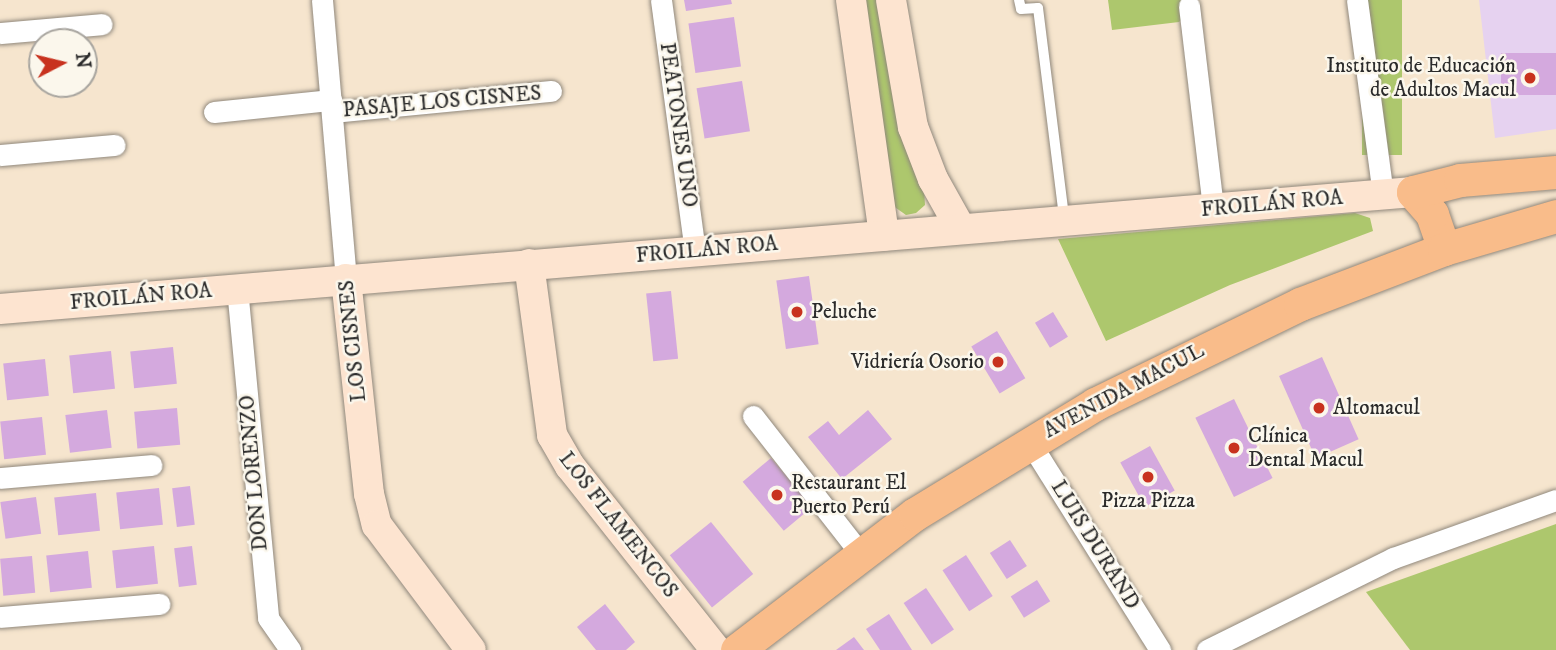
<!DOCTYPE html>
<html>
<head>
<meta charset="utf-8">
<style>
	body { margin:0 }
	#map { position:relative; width:1556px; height:650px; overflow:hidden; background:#f6e5ce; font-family:"IM FELL DW Pica",serif }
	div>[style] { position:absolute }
	.built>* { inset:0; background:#e6d2f0 }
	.green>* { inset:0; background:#adc76d; transform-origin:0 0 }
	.building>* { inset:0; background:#d4a9de; transform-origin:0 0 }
	.roads { filter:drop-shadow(0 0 2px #90887c) drop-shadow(0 0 2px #90887c) }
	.lane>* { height:10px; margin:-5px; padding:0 5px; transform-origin:5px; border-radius:5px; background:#fff }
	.street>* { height:21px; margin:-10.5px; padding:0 10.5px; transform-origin:10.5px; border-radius:10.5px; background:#fff }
	.secondary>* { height:30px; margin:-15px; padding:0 15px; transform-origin:15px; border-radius:15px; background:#fde4d0 }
	.primary>* { height:33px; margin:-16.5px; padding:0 16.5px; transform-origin:16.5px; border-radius:16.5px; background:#f9bc8a }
	.dots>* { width:19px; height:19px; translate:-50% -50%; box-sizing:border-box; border:4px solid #fbf7ec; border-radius:50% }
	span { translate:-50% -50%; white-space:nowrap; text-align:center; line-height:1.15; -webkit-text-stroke:5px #fbf7ec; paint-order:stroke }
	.poi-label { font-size:21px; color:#2b2b2b }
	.right { translate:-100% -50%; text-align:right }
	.left { translate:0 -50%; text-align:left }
	.street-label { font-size:21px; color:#2b2b2b }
	.north { position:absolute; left:28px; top:28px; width:70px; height:70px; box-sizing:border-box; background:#fbf7ec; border:2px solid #a8a59f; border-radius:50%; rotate:83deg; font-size:19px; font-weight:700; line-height:28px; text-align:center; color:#2b2b2b }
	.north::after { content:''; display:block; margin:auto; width:24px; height:32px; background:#c8321e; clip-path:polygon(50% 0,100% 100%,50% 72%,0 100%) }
</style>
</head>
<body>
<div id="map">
	<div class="built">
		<div style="clip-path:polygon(1479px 0,1556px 0,1556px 129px,1495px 138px)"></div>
	</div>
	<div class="green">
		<div style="clip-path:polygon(862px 0,880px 0,902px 141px,924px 189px,925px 205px,916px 213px,906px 215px,889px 203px)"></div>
		<div style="clip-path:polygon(1108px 0,1197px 0,1198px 4px,1179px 22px,1112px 30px)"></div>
		<div style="left:1362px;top:0;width:40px;height:155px"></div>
		<div style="clip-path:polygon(1355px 213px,1370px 218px,1373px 231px,1230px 285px,1106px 341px,1058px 239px)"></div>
		<div style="clip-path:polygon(1556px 524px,1556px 650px,1410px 650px,1366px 592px)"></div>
	</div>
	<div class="building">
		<div style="clip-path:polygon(684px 0,731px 0,732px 4px,686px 11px)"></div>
		<div style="left:734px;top:17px;width:50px;height:46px;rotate:82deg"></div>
		<div style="left:1556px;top:53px;width:42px;height:55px;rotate:90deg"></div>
		<div style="left:742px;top:81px;width:51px;height:46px;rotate:81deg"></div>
		<div style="left:809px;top:276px;width:69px;height:33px;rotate:82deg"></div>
		<div style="left:671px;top:291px;width:68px;height:25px;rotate:84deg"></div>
		<div style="left:1053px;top:312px;width:29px;height:21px;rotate:59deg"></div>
		<div style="left:997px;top:331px;width:55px;height:30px;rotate:59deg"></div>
		<div style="left:173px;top:347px;width:37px;height:43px;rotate:84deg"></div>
		<div style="left:111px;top:351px;width:38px;height:42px;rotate:84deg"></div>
		<div style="left:1322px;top:357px;width:90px;height:47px;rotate:66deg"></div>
		<div style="left:45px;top:359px;width:37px;height:42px;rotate:84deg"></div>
		<div style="left:1234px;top:399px;width:88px;height:43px;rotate:64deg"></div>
		<div style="left:177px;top:408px;width:37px;height:43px;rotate:85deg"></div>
		<div style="left:107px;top:410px;width:38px;height:42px;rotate:83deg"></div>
		<div style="clip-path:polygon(868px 410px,892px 439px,842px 479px,808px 437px,828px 421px,839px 435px)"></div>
		<div style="left:42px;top:417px;width:38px;height:42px;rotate:84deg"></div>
		<div style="left:1150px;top:446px;width:51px;height:34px;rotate:61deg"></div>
		<div style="left:771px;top:458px;width:64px;height:37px;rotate:50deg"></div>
		<div style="left:190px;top:486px;width:39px;height:18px;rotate:83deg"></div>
		<div style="left:159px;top:488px;width:37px;height:43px;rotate:84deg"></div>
		<div style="left:96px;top:493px;width:38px;height:42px;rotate:84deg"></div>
		<div style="left:36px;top:497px;width:37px;height:36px;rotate:82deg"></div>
		<div style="left:711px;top:522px;width:67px;height:53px;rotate:51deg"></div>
		<div style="left:1010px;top:540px;width:31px;height:24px;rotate:57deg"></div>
		<div style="left:154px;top:546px;width:38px;height:42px;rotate:84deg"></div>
		<div style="left:192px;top:546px;width:39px;height:18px;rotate:83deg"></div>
		<div style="left:88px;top:551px;width:37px;height:42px;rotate:84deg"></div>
		<div style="left:966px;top:555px;width:49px;height:28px;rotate:57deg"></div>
		<div style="left:32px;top:556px;width:37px;height:32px;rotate:85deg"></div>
		<div style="left:1037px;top:580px;width:25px;height:31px;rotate:58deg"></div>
		<div style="left:926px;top:588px;width:50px;height:27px;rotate:56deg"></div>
		<div style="clip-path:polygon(605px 604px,635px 642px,626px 650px,596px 650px,577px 627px)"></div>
		<div style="clip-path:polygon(889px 614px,912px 650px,880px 650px,866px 629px)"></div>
		<div style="clip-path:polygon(854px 637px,864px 650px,836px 650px)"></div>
	</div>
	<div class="roads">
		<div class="lane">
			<div style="left:1019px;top:0;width:9px;rotate:77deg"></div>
			<div style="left:1021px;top:9px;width:17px;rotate:-3deg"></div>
			<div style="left:1038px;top:8px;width:212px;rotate:82.9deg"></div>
		</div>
		<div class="street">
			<div style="left:322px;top:0;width:280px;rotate:85.1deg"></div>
			<div style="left:661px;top:0;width:253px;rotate:82.3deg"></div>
			<div style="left:1357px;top:0;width:197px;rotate:82.4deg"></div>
			<div style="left:1189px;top:6px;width:203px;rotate:83.2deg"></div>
			<div style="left:0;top:33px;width:102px;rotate:-5deg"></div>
			<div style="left:214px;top:112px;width:118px;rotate:-5.9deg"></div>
			<div style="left:332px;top:112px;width:220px;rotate:-5.5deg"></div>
			<div style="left:0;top:155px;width:115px;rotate:-5deg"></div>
			<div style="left:237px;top:288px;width:331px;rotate:84.6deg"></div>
			<div style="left:268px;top:618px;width:39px;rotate:55deg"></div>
			<div style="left:753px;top:416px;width:174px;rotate:52deg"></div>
			<div style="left:1029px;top:441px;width:247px;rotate:57.9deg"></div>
			<div style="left:0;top:478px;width:152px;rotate:-4.9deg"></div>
			<div style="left:0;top:617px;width:160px;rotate:-4.7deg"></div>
			<div style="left:1207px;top:650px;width:208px;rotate:-26.3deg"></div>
			<div style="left:1393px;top:558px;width:173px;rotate:-19.6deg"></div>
		</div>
		<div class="secondary">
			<div style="left:851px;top:0;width:238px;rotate:82deg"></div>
			<div style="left:891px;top:0;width:129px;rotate:80.2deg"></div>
			<div style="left:913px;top:127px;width:56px;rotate:69deg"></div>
			<div style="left:933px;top:179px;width:57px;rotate:60.8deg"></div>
			<div style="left:529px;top:264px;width:173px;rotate:82.3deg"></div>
			<div style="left:552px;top:435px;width:36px;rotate:60deg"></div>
			<div style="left:570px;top:466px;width:235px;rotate:51.6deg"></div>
			<div style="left:346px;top:279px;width:216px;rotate:83.9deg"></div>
			<div style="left:369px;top:494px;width:32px;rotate:76deg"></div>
			<div style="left:377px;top:525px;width:156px;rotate:53.1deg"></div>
			<div style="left:0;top:309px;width:1418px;rotate:-4.73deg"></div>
		</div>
		<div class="primary">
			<div style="left:1444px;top:249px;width:37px;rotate:-109deg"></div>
			<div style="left:1432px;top:214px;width:29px;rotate:-131deg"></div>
			<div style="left:1413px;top:192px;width:49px;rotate:-14.3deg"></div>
			<div style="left:1460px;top:180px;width:96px;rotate:-4.8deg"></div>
			<div style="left:737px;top:650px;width:224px;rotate:-37.4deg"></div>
			<div style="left:915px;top:514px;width:211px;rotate:-31.4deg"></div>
			<div style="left:1095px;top:404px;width:228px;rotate:-26deg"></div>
			<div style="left:1300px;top:304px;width:154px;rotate:-20.9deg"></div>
			<div style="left:1444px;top:249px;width:117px;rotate:-16.4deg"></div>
		</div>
	</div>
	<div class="dots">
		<div style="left:1530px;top:78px;background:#c8321e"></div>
		<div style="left:797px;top:312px;background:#c8321e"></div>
		<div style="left:998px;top:362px;background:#c8321e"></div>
		<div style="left:1319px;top:408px;background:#c8321e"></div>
		<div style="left:1234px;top:448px;background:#c8321e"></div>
		<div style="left:1148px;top:477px;background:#c8321e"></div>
		<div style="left:777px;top:495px;background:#c8321e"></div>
	</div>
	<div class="poi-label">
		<span class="right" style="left:1516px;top:78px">Instituto de Educación<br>de Adultos Macul</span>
		<span class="left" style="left:811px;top:312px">Peluche</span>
		<span class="right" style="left:984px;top:362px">Vidriería Osorio</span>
		<span class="left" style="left:1333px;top:408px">Altomacul</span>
		<span class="left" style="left:1248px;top:448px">Clínica<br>Dental Macul</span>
		<span class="left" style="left:791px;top:495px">Restaurant El<br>Puerto Perú</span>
		<span style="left:1148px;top:501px">Pizza Pizza</span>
	</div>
	<div class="street-label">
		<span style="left:442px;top:102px;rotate:-5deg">PASAJE LOS CISNES</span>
		<span style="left:678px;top:125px;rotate:82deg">PEATONES UNO</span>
		<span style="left:1272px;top:204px;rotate:-5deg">FROILÁN ROA</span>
		<span style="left:707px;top:250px;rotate:-5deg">FROILÁN ROA</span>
		<span style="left:141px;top:297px;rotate:-5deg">FROILÁN ROA</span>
		<span style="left:353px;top:341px;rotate:-96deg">LOS CISNES</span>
		<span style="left:1124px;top:391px;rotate:-28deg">AVENIDA MACUL</span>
		<span style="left:254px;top:473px;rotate:-95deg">DON LORENZO</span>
		<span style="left:618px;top:525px;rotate:52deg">LOS FLAMENCOS</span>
		<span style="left:1095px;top:545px;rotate:58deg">LUIS DURAND</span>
	</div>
	<div class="north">N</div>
</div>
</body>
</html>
